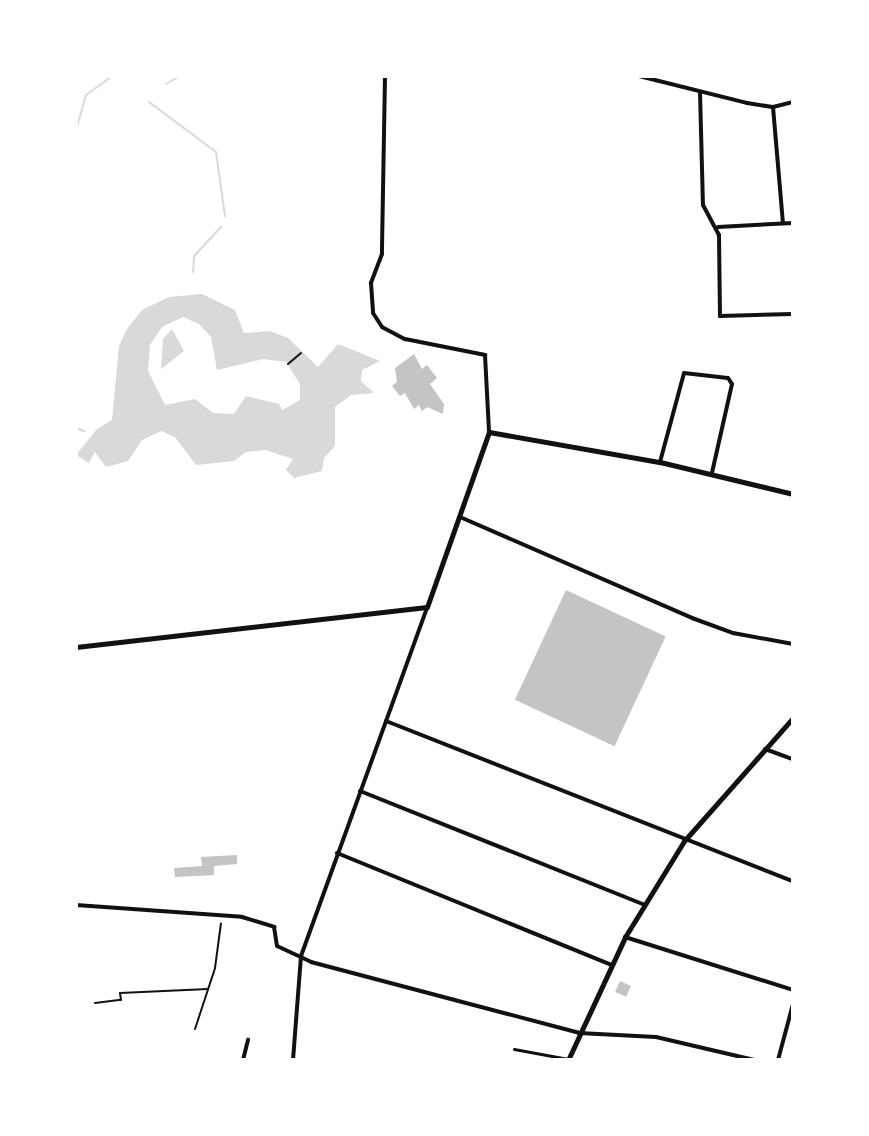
<!DOCTYPE html>
<html>
<head>
<meta charset="utf-8">
<style>
	body { margin:0 }
	#map { position:relative; width:869px; height:1136px; overflow:hidden; background:#fff; font-family:"Nunito Sans",sans-serif }
	div>[style] { position:absolute }
	.water>* { inset:0; background:#d9d9d9 }
	.stream>* { height:2px; margin:-1px; padding:0 1px; transform-origin:1px; border-radius:1px; background:#d9d9d9 }
	.building>* { inset:0; background:#c4c4c4; transform-origin:0 0 }
	.path>* { height:2px; margin:-1px; padding:0 1px; transform-origin:1px; border-radius:1px; background:#111 }
	.service>* { height:2px; margin:-1px; padding:0 1px; transform-origin:1px; border-radius:1px; background:#111 }
	.pedestrian>* { height:3px; margin:-1.5px; padding:0 1.5px; transform-origin:1.5px; border-radius:1.5px; background:#111 }
	.minor>* { height:4px; margin:-2px; padding:0 2px; transform-origin:2px; border-radius:2px; background:#111 }
	.tertiary>* { height:5px; margin:-2.5px; padding:0 2.5px; transform-origin:2.5px; border-radius:2.5px; background:#111 }
	span { translate:-50% -50%; white-space:nowrap; text-align:center; line-height:1.15; -webkit-text-stroke:8px #fff; paint-order:stroke }
	.frame { position:absolute; inset:0; border:78px solid #fff; pointer-events:none }
</style>
</head>
<body>
<div id="map">
	<div class="water">
		<div style="clip-path:polygon(evenodd,202px 294px,235px 310px,244px 333px,270px 331px,288px 338px,318px 367px,338px 344px,380px 361px,362px 370px,361px 381px,374px 393px,351px 395px,335px 407px,335px 446px,324px 458px,322px 471px,294px 478px,286px 470px,293px 459px,265px 450px,246px 452px,234px 461px,196px 465px,175px 437px,161px 431px,142px 440px,128px 461px,106px 467px,95px 452px,89px 463px,76px 455px,97px 429px,112px 420px,119px 346px,127px 329px,142px 310px,169px 297px,202px 294px,183px 317px,199px 324px,211px 337px,217px 370px,263px 359px,286px 362px,300px 384px,300px 400px,282px 410px,279px 404px,246px 396px,234px 414px,213px 413px,195px 399px,165px 405px,148px 371px,150px 345px,162px 327px,183px 317px)"></div>
		<div style="clip-path:polygon(172px 329px,184px 351px,161px 369px,163px 339px)"></div>
	</div>
	<div class="stream">
		<div style="left:166px;top:84px;width:16px;rotate:-30deg"></div>
		<div style="left:149px;top:102px;width:84px;rotate:36.7deg"></div>
		<div style="left:216px;top:152px;width:65px;rotate:82deg"></div>
		<div style="left:76px;top:130px;width:36px;rotate:-74deg"></div>
		<div style="left:86px;top:95px;width:32px;rotate:-36deg"></div>
		<div style="left:193px;top:272px;width:16px;rotate:-86deg"></div>
		<div style="left:194px;top:256px;width:40px;rotate:-47deg"></div>
		<div style="left:76px;top:428px;width:9px;rotate:21deg"></div>
	</div>
	<div class="building">
		<div style="clip-path:polygon(414px 354px,422px 369px,427px 365px,437px 378px,430px 384px,444px 404px,443px 414px,427px 407px,422px 411px,419px 405px,414px 409px,405px 393px,400px 396px,392px 386px,397px 382px,395px 368px)"></div>
		<div style="left:566px;top:590px;width:110px;height:121px;rotate:25deg"></div>
		<div style="clip-path:polygon(237px 855px,237px 864px,214px 866px,214px 875px,175px 877px,174px 868px,202px 866px,201px 857px)"></div>
		<div style="left:620px;top:981px;width:12px;height:12px;rotate:24deg"></div>
	</div>
	<div class="path">
		<div style="left:288px;top:364px;width:17px;rotate:-40deg"></div>
		<div style="left:95px;top:1003px;width:26px;rotate:-7deg"></div>
		<div style="left:121px;top:1000px;width:7px;rotate:-98deg"></div>
		<div style="left:120px;top:993px;width:88px;rotate:-2.6deg"></div>
		<div style="left:195px;top:1029px;width:64px;rotate:-71.8deg"></div>
		<div style="left:215px;top:968px;width:45px;rotate:-82.4deg"></div>
	</div>
	<div class="service">
		<div style="left:781px;top:1059px;width:10px;rotate:6deg"></div>
	</div>
	<div class="pedestrian">
		<div style="left:514px;top:1049px;width:55px;rotate:10.5deg"></div>
	</div>
	<div class="minor">
		<div style="left:385px;top:76px;width:178px;rotate:91deg"></div>
		<div style="left:382px;top:254px;width:31px;rotate:111deg"></div>
		<div style="left:371px;top:283px;width:30px;rotate:86deg"></div>
		<div style="left:373px;top:313px;width:17px;rotate:57deg"></div>
		<div style="left:382px;top:327px;width:26px;rotate:28deg"></div>
		<div style="left:405px;top:339px;width:82px;rotate:11.3deg"></div>
		<div style="left:485px;top:355px;width:77px;rotate:87deg"></div>
		<div style="left:639px;top:76px;width:111px;rotate:14deg"></div>
		<div style="left:747px;top:103px;width:26px;rotate:9deg"></div>
		<div style="left:773px;top:107px;width:21px;rotate:-14deg"></div>
		<div style="left:700px;top:92px;width:113px;rotate:88.5deg"></div>
		<div style="left:703px;top:205px;width:34px;rotate:62deg"></div>
		<div style="left:719px;top:235px;width:81px;rotate:89.3deg"></div>
		<div style="left:720px;top:316px;width:73px;rotate:-1.6deg"></div>
		<div style="left:773px;top:107px;width:116px;rotate:85.1deg"></div>
		<div style="left:718px;top:227px;width:75px;rotate:-3.1deg"></div>
		<div style="left:660px;top:462px;width:92px;rotate:-74.9deg"></div>
		<div style="left:684px;top:373px;width:44px;rotate:6.5deg"></div>
		<div style="left:728px;top:378px;width:7px;rotate:56deg"></div>
		<div style="left:732px;top:384px;width:91px;rotate:102.7deg"></div>
		<div style="left:460px;top:517px;width:253px;rotate:23.5deg"></div>
		<div style="left:692px;top:618px;width:44px;rotate:20.1deg"></div>
		<div style="left:733px;top:633px;width:61px;rotate:10.4deg"></div>
		<div style="left:386px;top:721px;width:437px;rotate:21.5deg"></div>
		<div style="left:765px;top:749px;width:30px;rotate:20deg"></div>
		<div style="left:360px;top:791px;width:307px;rotate:21.8deg"></div>
		<div style="left:337px;top:853px;width:297px;rotate:22.2deg"></div>
		<div style="left:76px;top:905px;width:166px;rotate:4.1deg"></div>
		<div style="left:242px;top:917px;width:34px;rotate:17deg"></div>
		<div style="left:274px;top:927px;width:19px;rotate:81deg"></div>
		<div style="left:277px;top:946px;width:38px;rotate:25deg"></div>
		<div style="left:311px;top:962px;width:277px;rotate:14.8deg"></div>
		<div style="left:579px;top:1033px;width:77px;rotate:3deg"></div>
		<div style="left:656px;top:1037px;width:101px;rotate:13.2deg"></div>
		<div style="left:625px;top:937px;width:176px;rotate:17.5deg"></div>
		<div style="left:243px;top:1060px;width:21px;rotate:-76deg"></div>
		<div style="left:293px;top:1060px;width:104px;rotate:-85.6deg"></div>
		<div style="left:301px;top:956px;width:371px;rotate:-70.1deg"></div>
		<div style="left:778px;top:1060px;width:58px;rotate:-75deg"></div>
	</div>
	<div class="tertiary">
		<div style="left:76px;top:647px;width:353px;rotate:-6.5deg"></div>
		<div style="left:427px;top:607px;width:186px;rotate:-70.5deg"></div>
		<div style="left:489px;top:432px;width:174px;rotate:10deg"></div>
		<div style="left:660px;top:462px;width:137px;rotate:13.5deg"></div>
		<div style="left:568px;top:1060px;width:136px;rotate:-65.1deg"></div>
		<div style="left:625px;top:937px;width:113px;rotate:-58.4deg"></div>
		<div style="left:684px;top:841px;width:164px;rotate:-48.5deg"></div>
	</div>
	<div class="frame"></div>
</div>
</body>
</html>
